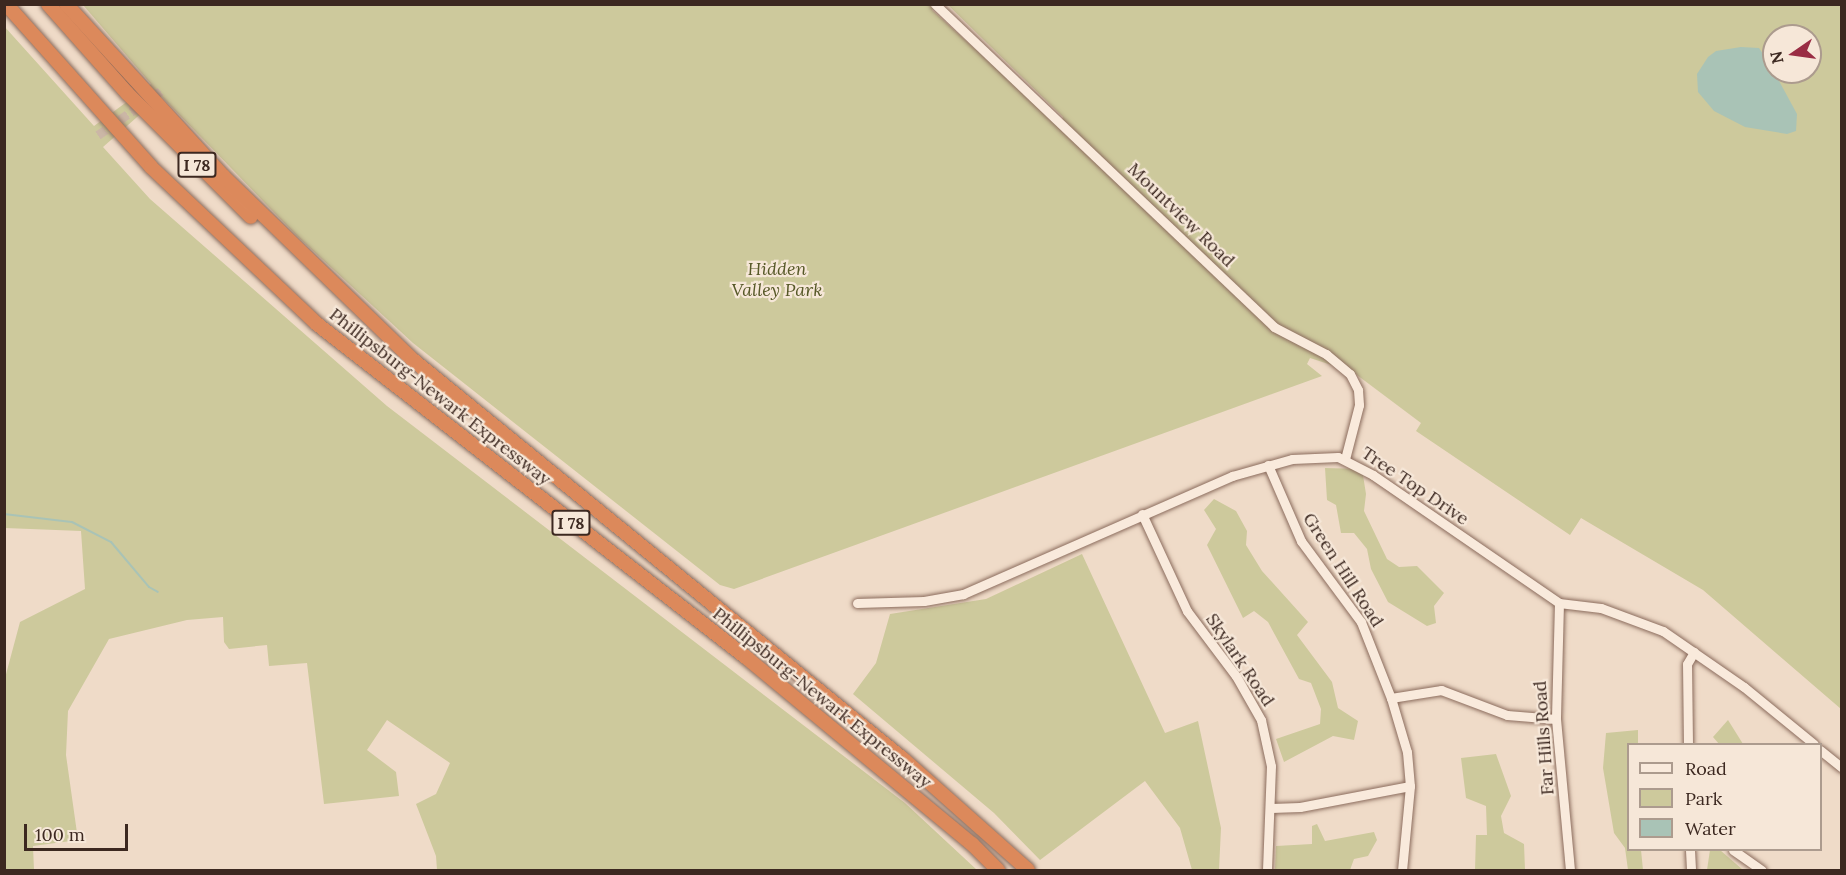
<!DOCTYPE html>
<html>
<head>
<meta charset="utf-8">
<style>
	body { margin:0 }
	#map { position:relative; width:1846px; height:875px; overflow:hidden; background:#efdbc8; font-family:Lora,serif }
	div>[style] { position:absolute }
	.green>* { inset:0; background:#cdc99c }
	.water>* { inset:0; background:#a9c3b6 }
	.stream>* { height:2px; margin:-1px; padding:0 1px; transform-origin:1px; border-radius:1px; background:#a9c3b6 }
	.minor-tunnel>* { height:9px; margin-top:-4.5px; transform-origin:0; background:repeating-linear-gradient(90deg,#cbb7a6 0 9px,transparent 0 13.5px) }
	.roads { filter:drop-shadow(0 0 2px #8b6c5d) drop-shadow(0 0 2px #8b6c5d) }
	.minor>* { height:9px; margin:-4.5px; padding:0 4.5px; transform-origin:4.5px; border-radius:4.5px; background:#f9eadc }
	.highway>* { height:14px; margin:-7px; padding:0 7px; transform-origin:7px; border-radius:7px; background:#dc895b }
	span { translate:-50% -50%; white-space:nowrap; text-align:center; line-height:1.15; -webkit-text-stroke:4.5px #f6e7d8; paint-order:stroke }
	.shield-label span { padding:2px 4px; background:#f6e7d8; border:2px solid; border-radius:4px; -webkit-text-stroke-width:0 }
	.shield-label { font-size:16px; color:#3c2820; font-weight:700 }
	.street-label { font-size:18px; color:#3c2820 }
	.park-label { font-size:18px; color:#565827; font-style:italic }
	.frame { position:absolute; inset:0; border:6px solid #3c2820; pointer-events:none }
	.legend { position:absolute; left:1627px; top:743px; width:195px; height:108px; box-sizing:border-box; background:#f6e7d8; border:2px solid #ac9b8e; margin:0; padding:8px 10px; list-style:none; font-size:18px; color:#3c2820 }
	.legend li { display:flex; align-items:center; gap:12px; height:30px }
	.legend b { width:30px; border:2px solid #ac9b8e }
	.north { position:absolute; left:1762px; top:24px; width:60px; height:60px; box-sizing:border-box; background:#f6e7d8; border:2px solid #ac9b8e; border-radius:50%; rotate:257deg; font-size:16px; font-weight:700; line-height:24px; text-align:center; color:#3c2820 }
	.north::after { content:''; display:block; margin:auto; width:21px; height:27px; background:#9a2d44; clip-path:polygon(50% 0,100% 100%,50% 72%,0 100%) }
	.scale { position:absolute; left:24px; top:824px; width:104px; height:27px; box-sizing:border-box; border:3px solid #3c2820; border-top:0; padding-left:8px; font-size:18px; line-height:21px; white-space:nowrap; color:#3c2820; -webkit-text-stroke:4px #f6e7d8; paint-order:stroke }
</style>
</head>
<body>
<div id="map">
	<div class="green">
		<div style="clip-path:polygon(evenodd,83px 5px,936px 5px,932px 10px,1060px 126px,1063px 117px,948px 5px,1841px 5px,1841px 709px,1703px 590px,1581px 518px,1570px 535px,1416px 431px,1421px 423px,1353px 372px,1310px 358px,1307px 364px,1322px 376px,734px 589px,720px 585px,413px 343px,297px 236px,161px 96px,103px 147px,150px 199px,387px 406px,905px 803px,977px 870px,437px 870px,436px 856px,416px 804px,436px 794px,450px 763px,387px 720px,367px 750px,396px 772px,399px 796px,324px 804px,307px 663px,269px 666px,267px 645px,229px 649px,224px 642px,223px 617px,187px 620px,109px 639px,68px 711px,66px 755px,78px 840px,33px 846px,34px 870px,5px 870px,5px 678px,20px 622px,85px 589px,81px 531px,5px 528px,4px 26px,94px 126px,151px 84px,83px 5px,1774px 36px,1810px 36px,1810px 72px,1774px 72px,1774px 36px)"></div>
		<div style="clip-path:polygon(1325px 468px,1362px 469px,1366px 494px,1364px 511px,1387px 559px,1399px 567px,1417px 566px,1444px 593px,1434px 606px,1436px 623px,1427px 626px,1388px 602px,1371px 569px,1367px 549px,1354px 533px,1341px 533px,1336px 505px,1327px 500px)"></div>
		<div style="clip-path:polygon(1214px 499px,1236px 511px,1247px 531px,1246px 545px,1262px 571px,1308px 622px,1297px 635px,1332px 682px,1338px 708px,1358px 721px,1354px 740px,1333px 736px,1284px 762px,1276px 739px,1320px 724px,1321px 709px,1311px 683px,1299px 679px,1268px 622px,1254px 611px,1243px 618px,1207px 545px,1216px 529px,1204px 510px)"></div>
		<div style="clip-path:polygon(1082px 554px,1165px 733px,1198px 721px,1221px 828px,1219px 870px,1192px 870px,1180px 828px,1145px 781px,1040px 860px,994px 813px,853px 694px,876px 663px,890px 614px,986px 599px)"></div>
		<div style="clip-path:polygon(1728px 720px,1743px 744px,1719px 744px,1713px 737px)"></div>
		<div style="clip-path:polygon(1638px 730px,1638px 744px,1628px 744px,1628px 850px,1641px 850px,1643px 870px,1628px 870px,1625px 848px,1614px 833px,1603px 768px,1606px 733px)"></div>
		<div style="clip-path:polygon(1496px 754px,1511px 796px,1501px 816px,1504px 833px,1524px 844px,1525px 870px,1475px 870px,1476px 835px,1487px 835px,1486px 806px,1466px 798px,1461px 758px)"></div>
		<div style="clip-path:polygon(1317px 824px,1325px 841px,1374px 832px,1377px 840px,1368px 856px,1354px 859px,1350px 870px,1275px 870px,1276px 846px,1312px 844px,1312px 826px)"></div>
		<div style="clip-path:polygon(1710px 850px,1720px 850px,1743px 870px,1707px 870px)"></div>
	</div>
	<div class="water">
		<div style="clip-path:polygon(1741px 47px,1759px 48px,1771px 66px,1797px 114px,1796px 131px,1787px 134px,1745px 127px,1714px 111px,1698px 92px,1697px 74px,1708px 57px,1716px 51px)"></div>
	</div>
	<div class="stream">
		<div style="left:4px;top:514px;width:68px;rotate:6.7deg"></div>
		<div style="left:72px;top:522px;width:44px;rotate:27.1deg"></div>
		<div style="left:111px;top:542px;width:59px;rotate:49.8deg"></div>
		<div style="left:149px;top:587px;width:10px;rotate:29deg"></div>
	</div>
	<div class="minor-tunnel">
		<div style="left:98px;top:135px;width:78px;rotate:-35.1deg"></div>
	</div>
	<div class="roads">
		<div class="minor">
			<div style="left:935px;top:4px;width:468px;rotate:43.6deg"></div>
			<div style="left:1274px;top:327px;width:59px;rotate:27.4deg"></div>
			<div style="left:1326px;top:354px;width:31px;rotate:40deg"></div>
			<div style="left:1350px;top:374px;width:18px;rotate:63deg"></div>
			<div style="left:1358px;top:390px;width:15px;rotate:86deg"></div>
			<div style="left:1359px;top:405px;width:56px;rotate:104.5deg"></div>
			<div style="left:1268px;top:465px;width:83px;rotate:66.5deg"></div>
			<div style="left:1301px;top:541px;width:101px;rotate:53.5deg"></div>
			<div style="left:1361px;top:622px;width:82px;rotate:68.5deg"></div>
			<div style="left:1391px;top:698px;width:56px;rotate:73.5deg"></div>
			<div style="left:1407px;top:752px;width:34px;rotate:85deg"></div>
			<div style="left:1410px;top:786px;width:84px;rotate:95.4deg"></div>
			<div style="left:1142px;top:514px;width:107px;rotate:65.1deg"></div>
			<div style="left:1187px;top:611px;width:81px;rotate:53deg"></div>
			<div style="left:1236px;top:676px;width:51px;rotate:60.4deg"></div>
			<div style="left:1261px;top:720px;width:47px;rotate:77.7deg"></div>
			<div style="left:1271px;top:766px;width:104px;rotate:92.2deg"></div>
			<div style="left:857px;top:603px;width:67px;rotate:-1.7deg"></div>
			<div style="left:924px;top:601px;width:40px;rotate:-10deg"></div>
			<div style="left:963px;top:594px;width:294px;rotate:-23.7deg"></div>
			<div style="left:1232px;top:476px;width:62px;rotate:-15.8deg"></div>
			<div style="left:1292px;top:459px;width:46px;rotate:-2.5deg"></div>
			<div style="left:1338px;top:457px;width:39px;rotate:27deg"></div>
			<div style="left:1373px;top:475px;width:226px;rotate:34.5deg"></div>
			<div style="left:1559px;top:603px;width:42px;rotate:6.8deg"></div>
			<div style="left:1601px;top:608px;width:66px;rotate:20.4deg"></div>
			<div style="left:1663px;top:631px;width:98px;rotate:34.7deg"></div>
			<div style="left:1744px;top:687px;width:90px;rotate:39.2deg"></div>
			<div style="left:1559px;top:603px;width:116px;rotate:91.5deg"></div>
			<div style="left:1556px;top:719px;width:152px;rotate:84.7deg"></div>
			<div style="left:1391px;top:698px;width:51px;rotate:-9.1deg"></div>
			<div style="left:1441px;top:690px;width:71px;rotate:20.7deg"></div>
			<div style="left:1507px;top:715px;width:49px;rotate:4.7deg"></div>
			<div style="left:1688px;top:744px;width:80px;rotate:-90.7deg"></div>
			<div style="left:1687px;top:664px;width:14px;rotate:-60deg"></div>
			<div style="left:1820px;top:750px;width:28px;rotate:39deg"></div>
			<div style="left:1271px;top:808px;width:29px;rotate:-2deg"></div>
			<div style="left:1300px;top:807px;width:112px;rotate:-10.8deg"></div>
			<div style="left:1690px;top:850px;width:20px;rotate:87deg"></div>
			<div style="left:1733px;top:850px;width:35px;rotate:35deg"></div>
		</div>
		<div class="highway">
			<div style="left:6px;top:4px;width:218px;rotate:48.3deg"></div>
			<div style="left:151px;top:167px;width:228px;rotate:43.4deg"></div>
			<div style="left:317px;top:324px;width:544px;rotate:37.84deg"></div>
			<div style="left:747px;top:658px;width:292px;rotate:39.6deg"></div>
			<div style="left:972px;top:844px;width:37px;rotate:45deg"></div>
			<div style="left:48px;top:4px;width:119px;rotate:48.4deg"></div>
			<div style="left:127px;top:93px;width:175px;rotate:45deg"></div>
			<div style="left:66px;top:4px;width:234px;rotate:47.6deg"></div>
			<div style="left:224px;top:177px;width:263px;rotate:44.1deg"></div>
			<div style="left:413px;top:360px;width:632px;rotate:39.16deg"></div>
			<div style="left:903px;top:759px;width:167px;rotate:41.6deg"></div>
		</div>
	</div>
	<div class="shield-label">
		<span style="left:197px;top:165px">I 78</span>
		<span style="left:571px;top:523px">I 78</span>
	</div>
	<div class="street-label">
		<span style="left:1181px;top:215px;rotate:44deg">Mountview Road</span>
		<span style="left:440px;top:397px;rotate:38deg">Phillipsburg-Newark Expressway</span>
		<span style="left:1415px;top:486px;rotate:34deg">Tree Top Drive</span>
		<span style="left:1343px;top:570px;rotate:57deg">Green Hill Road</span>
		<span style="left:1240px;top:660px;rotate:56deg">Skylark Road</span>
		<span style="left:822px;top:698px;rotate:39deg">Phillipsburg-Newark Expressway</span>
		<span style="left:1544px;top:738px;rotate:-94deg">Far Hills Road</span>
	</div>
	<div class="park-label">
		<span style="left:777px;top:280px">Hidden<br>Valley Park</span>
	</div>
	<div class="frame"></div>
	<ul class="legend">
	<li><b style="height:8px;background:#f9eadc"></b>Road</li>
	<li><b style="height:16px;background:#cdc99c"></b>Park</li>
	<li><b style="height:16px;background:#a9c3b6"></b>Water</li>
	</ul>
	<div class="north">N</div>
	<div class="scale">100 m</div>
</div>
</body>
</html>
